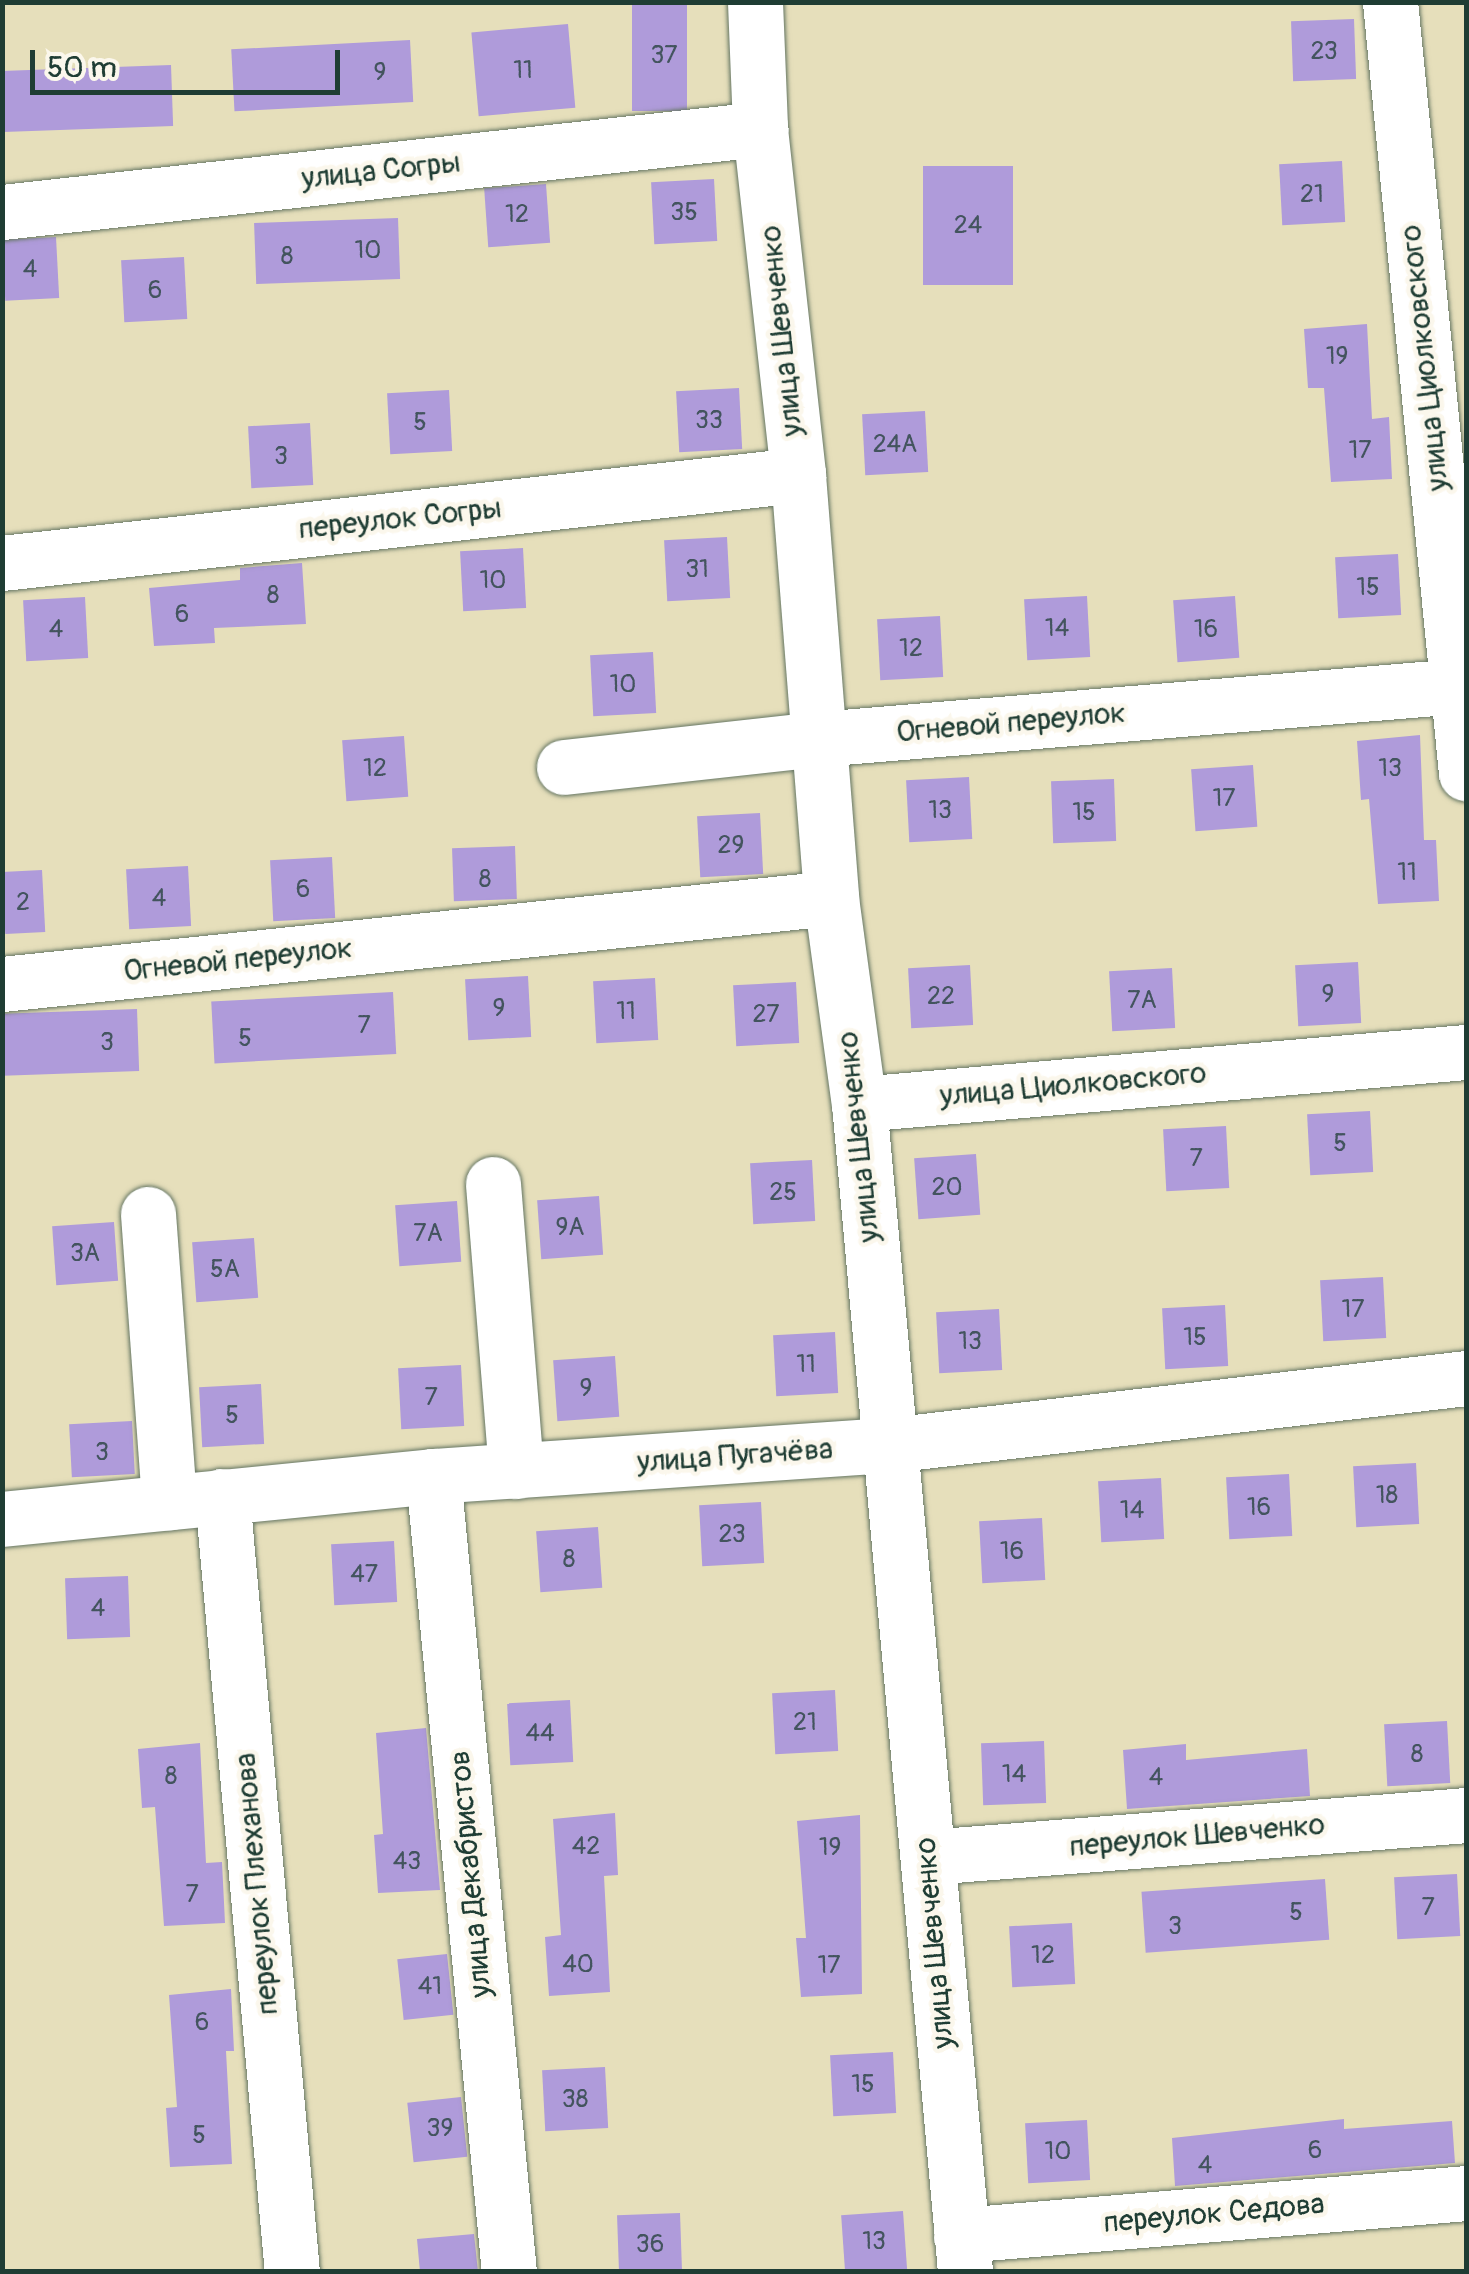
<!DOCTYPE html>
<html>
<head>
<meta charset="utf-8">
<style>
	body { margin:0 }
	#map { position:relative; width:1469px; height:2274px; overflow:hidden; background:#e6dfbb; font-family:Pangolin,sans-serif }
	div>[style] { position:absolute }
	.building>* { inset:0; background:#af9bda; transform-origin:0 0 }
	.roads { filter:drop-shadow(0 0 2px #657663) drop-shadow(0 0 2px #657663) }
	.minor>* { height:55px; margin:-27.5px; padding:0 27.5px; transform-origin:27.5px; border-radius:27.5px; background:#fff }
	span { translate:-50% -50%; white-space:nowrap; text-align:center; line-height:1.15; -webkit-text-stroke:9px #fbf7ec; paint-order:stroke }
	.number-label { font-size:25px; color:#43545e }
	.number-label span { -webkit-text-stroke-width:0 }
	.street-label { font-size:30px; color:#1f3d34 }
	.frame { position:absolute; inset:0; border:5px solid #1f3d34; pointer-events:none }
	.scale { position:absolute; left:30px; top:50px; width:310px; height:45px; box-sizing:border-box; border:5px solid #1f3d34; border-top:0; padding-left:12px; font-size:30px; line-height:35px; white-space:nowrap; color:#1f3d34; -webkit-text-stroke:8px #fbf7ec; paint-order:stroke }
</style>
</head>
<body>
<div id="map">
	<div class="building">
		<div style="left:632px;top:2px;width:55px;height:109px"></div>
		<div style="left:1354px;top:19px;width:60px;height:63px;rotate:88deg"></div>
		<div style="left:568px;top:24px;width:84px;height:97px;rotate:85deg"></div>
		<div style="left:410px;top:40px;width:62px;height:179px;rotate:87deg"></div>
		<div style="left:171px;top:65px;width:61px;height:170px;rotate:88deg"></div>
		<div style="left:1342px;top:161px;width:61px;height:63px;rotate:87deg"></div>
		<div style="left:923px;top:166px;width:90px;height:119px"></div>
		<div style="left:714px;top:179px;width:62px;height:63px;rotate:87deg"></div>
		<div style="left:546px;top:184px;width:59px;height:62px;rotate:86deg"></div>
		<div style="left:398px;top:218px;width:61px;height:144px;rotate:88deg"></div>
		<div style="left:56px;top:237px;width:61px;height:54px;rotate:87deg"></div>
		<div style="left:184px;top:257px;width:62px;height:63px;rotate:87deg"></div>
		<div style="clip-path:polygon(1367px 324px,1372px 419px,1389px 417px,1392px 479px,1331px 482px,1324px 388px,1308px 388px,1304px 329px)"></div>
		<div style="left:739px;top:388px;width:61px;height:63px;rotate:87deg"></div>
		<div style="left:449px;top:390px;width:61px;height:62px;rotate:87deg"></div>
		<div style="left:925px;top:411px;width:61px;height:63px;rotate:87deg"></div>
		<div style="left:310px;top:423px;width:62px;height:62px;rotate:87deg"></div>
		<div style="left:727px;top:537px;width:61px;height:63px;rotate:87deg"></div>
		<div style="left:523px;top:548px;width:60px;height:63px;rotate:87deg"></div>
		<div style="left:1398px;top:554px;width:61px;height:63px;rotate:87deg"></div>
		<div style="clip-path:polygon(302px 563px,306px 624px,214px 628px,215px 643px,154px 646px,149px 588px,240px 580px,240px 568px)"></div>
		<div style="left:1087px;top:596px;width:61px;height:63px;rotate:87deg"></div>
		<div style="left:1235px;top:596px;width:62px;height:62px;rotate:86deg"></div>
		<div style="left:85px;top:597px;width:61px;height:62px;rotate:87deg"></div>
		<div style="left:940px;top:616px;width:61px;height:63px;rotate:87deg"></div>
		<div style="left:653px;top:652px;width:61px;height:63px;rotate:87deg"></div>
		<div style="clip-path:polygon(1420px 735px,1424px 840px,1436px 840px,1439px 901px,1378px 904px,1369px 799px,1361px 800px,1357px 741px)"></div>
		<div style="left:404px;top:736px;width:61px;height:62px;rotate:86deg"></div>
		<div style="left:1253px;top:765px;width:62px;height:62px;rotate:86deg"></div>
		<div style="left:969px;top:777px;width:62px;height:63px;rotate:87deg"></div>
		<div style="left:1114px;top:779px;width:62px;height:63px;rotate:88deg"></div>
		<div style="left:760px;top:813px;width:61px;height:63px;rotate:87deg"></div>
		<div style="left:515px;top:846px;width:53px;height:63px;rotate:88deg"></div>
		<div style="left:332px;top:857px;width:61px;height:62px;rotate:87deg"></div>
		<div style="left:188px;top:866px;width:60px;height:62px;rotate:87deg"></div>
		<div style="left:42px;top:870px;width:62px;height:40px;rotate:87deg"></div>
		<div style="left:1358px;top:962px;width:61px;height:63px;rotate:87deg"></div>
		<div style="left:970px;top:965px;width:60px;height:62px;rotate:87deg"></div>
		<div style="left:1172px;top:968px;width:60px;height:63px;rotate:87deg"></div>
		<div style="left:528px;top:976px;width:61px;height:63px;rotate:87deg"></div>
		<div style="left:655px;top:978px;width:62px;height:62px;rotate:87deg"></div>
		<div style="left:796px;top:982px;width:61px;height:63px;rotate:87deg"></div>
		<div style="left:393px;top:992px;width:62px;height:182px;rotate:87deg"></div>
		<div style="left:137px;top:1009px;width:62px;height:136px;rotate:88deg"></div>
		<div style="left:1370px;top:1111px;width:61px;height:63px;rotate:87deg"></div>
		<div style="left:1226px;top:1126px;width:62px;height:63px;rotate:87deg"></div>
		<div style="left:976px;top:1154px;width:61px;height:62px;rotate:86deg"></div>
		<div style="left:812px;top:1160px;width:61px;height:62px;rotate:87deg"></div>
		<div style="left:599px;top:1196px;width:59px;height:62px;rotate:86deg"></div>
		<div style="left:457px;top:1201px;width:61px;height:62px;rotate:86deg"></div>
		<div style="left:114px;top:1222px;width:59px;height:62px;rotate:86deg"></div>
		<div style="left:254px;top:1238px;width:60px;height:62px;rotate:86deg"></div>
		<div style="left:1383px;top:1277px;width:61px;height:63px;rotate:87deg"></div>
		<div style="left:1225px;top:1305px;width:61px;height:63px;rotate:87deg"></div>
		<div style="left:999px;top:1309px;width:61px;height:63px;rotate:87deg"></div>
		<div style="left:835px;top:1332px;width:61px;height:62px;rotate:87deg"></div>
		<div style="left:615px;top:1356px;width:61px;height:62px;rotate:86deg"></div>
		<div style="left:461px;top:1365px;width:61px;height:63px;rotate:87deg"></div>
		<div style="left:261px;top:1384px;width:60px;height:62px;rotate:87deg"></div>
		<div style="left:132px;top:1421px;width:53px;height:63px;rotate:87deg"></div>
		<div style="left:1416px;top:1463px;width:61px;height:63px;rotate:87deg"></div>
		<div style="left:1289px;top:1474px;width:62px;height:63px;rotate:87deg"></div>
		<div style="left:1161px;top:1478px;width:61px;height:63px;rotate:87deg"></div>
		<div style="left:761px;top:1502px;width:61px;height:62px;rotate:87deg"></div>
		<div style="left:1042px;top:1518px;width:62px;height:63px;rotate:87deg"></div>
		<div style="left:598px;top:1527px;width:61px;height:62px;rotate:86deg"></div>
		<div style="left:394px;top:1541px;width:61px;height:63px;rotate:87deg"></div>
		<div style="left:128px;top:1576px;width:61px;height:63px;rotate:88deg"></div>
		<div style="left:835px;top:1690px;width:61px;height:63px;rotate:87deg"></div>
		<div style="left:570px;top:1700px;width:62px;height:63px;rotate:87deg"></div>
		<div style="left:1447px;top:1721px;width:62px;height:63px;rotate:87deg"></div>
		<div style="clip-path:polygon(426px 1728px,440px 1890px,378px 1893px,374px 1835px,383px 1834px,376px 1733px)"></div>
		<div style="left:1044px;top:1741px;width:62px;height:63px;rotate:88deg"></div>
		<div style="clip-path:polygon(200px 1743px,206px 1863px,222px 1862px,225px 1923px,164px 1926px,155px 1807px,142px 1808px,138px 1749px)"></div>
		<div style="clip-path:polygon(1186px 1744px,1186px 1760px,1307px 1749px,1310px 1796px,1127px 1809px,1123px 1750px)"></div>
		<div style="clip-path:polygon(615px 1813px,618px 1875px,604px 1876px,610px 1992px,549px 1996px,545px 1937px,561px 1935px,553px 1819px)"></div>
		<div style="clip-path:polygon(860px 1815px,862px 1994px,801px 1997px,796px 1938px,806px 1938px,797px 1821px)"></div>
		<div style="left:1457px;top:1874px;width:62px;height:63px;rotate:87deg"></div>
		<div style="left:1325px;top:1879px;width:61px;height:184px;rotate:86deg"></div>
		<div style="left:1072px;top:1923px;width:61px;height:63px;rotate:87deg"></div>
		<div style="left:447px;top:1954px;width:61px;height:50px;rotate:84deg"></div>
		<div style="clip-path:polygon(231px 1989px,234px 2051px,226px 2051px,232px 2164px,170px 2167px,166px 2108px,177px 2107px,169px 1995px)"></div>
		<div style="left:893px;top:2052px;width:61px;height:63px;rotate:87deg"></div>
		<div style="left:605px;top:2067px;width:61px;height:63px;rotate:87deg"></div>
		<div style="left:461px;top:2097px;width:60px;height:54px;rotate:84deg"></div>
		<div style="clip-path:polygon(1344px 2119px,1344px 2129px,1452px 2121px,1455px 2163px,1175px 2186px,1172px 2138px)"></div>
		<div style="left:1087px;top:2120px;width:60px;height:62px;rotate:87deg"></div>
		<div style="left:903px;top:2211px;width:61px;height:62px;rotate:86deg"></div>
		<div style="left:680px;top:2213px;width:59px;height:63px;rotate:88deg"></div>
		<div style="clip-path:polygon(474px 2234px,478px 2272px,420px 2272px,417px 2239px)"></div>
	</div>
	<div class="roads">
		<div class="minor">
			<div style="left:755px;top:2px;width:127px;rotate:87.7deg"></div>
			<div style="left:760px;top:129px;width:348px;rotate:83.7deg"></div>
			<div style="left:798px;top:475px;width:424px;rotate:85.5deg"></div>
			<div style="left:831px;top:898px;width:208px;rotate:82.3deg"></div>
			<div style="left:859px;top:1104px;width:1173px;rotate:84.81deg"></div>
			<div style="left:1390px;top:2px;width:775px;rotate:84.37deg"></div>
			<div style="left:2px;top:212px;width:763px;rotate:-6.25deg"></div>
			<div style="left:2px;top:563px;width:801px;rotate:-6.31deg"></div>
			<div style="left:564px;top:767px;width:256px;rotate:-6.3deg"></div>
			<div style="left:818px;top:739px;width:642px;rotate:-4.73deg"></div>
			<div style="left:2px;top:984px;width:833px;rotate:-5.92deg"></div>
			<div style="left:859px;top:1104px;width:609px;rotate:-4.9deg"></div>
			<div style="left:493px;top:1184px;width:288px;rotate:85.4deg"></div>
			<div style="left:148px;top:1214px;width:289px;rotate:85.8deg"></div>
			<div style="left:433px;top:1476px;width:800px;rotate:84.55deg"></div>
			<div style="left:222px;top:1496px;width:779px;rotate:84.85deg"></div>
			<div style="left:2px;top:1519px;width:433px;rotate:-5.7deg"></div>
			<div style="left:433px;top:1476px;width:457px;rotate:-3.9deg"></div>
			<div style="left:889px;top:1445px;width:581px;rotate:-6.62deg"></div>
			<div style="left:928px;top:1857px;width:540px;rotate:-4.46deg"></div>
			<div style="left:961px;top:2235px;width:507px;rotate:-4.75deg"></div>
		</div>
	</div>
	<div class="number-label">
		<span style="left:1324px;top:52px">23</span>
		<span style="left:664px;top:56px">37</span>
		<span style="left:523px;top:71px">11</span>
		<span style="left:380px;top:73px">9</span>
		<span style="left:1312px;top:195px">21</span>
		<span style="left:684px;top:213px">35</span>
		<span style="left:517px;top:215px">12</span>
		<span style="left:968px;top:226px">24</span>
		<span style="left:368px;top:251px">10</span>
		<span style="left:287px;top:257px">8</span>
		<span style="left:30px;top:270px">4</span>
		<span style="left:155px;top:291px">6</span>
		<span style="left:1337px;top:357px">19</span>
		<span style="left:709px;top:421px">33</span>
		<span style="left:420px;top:423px">5</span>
		<span style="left:895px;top:445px">24А</span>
		<span style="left:1360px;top:451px">17</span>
		<span style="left:281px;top:457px">3</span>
		<span style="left:697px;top:570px">31</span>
		<span style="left:493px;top:581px">10</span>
		<span style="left:1368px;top:588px">15</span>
		<span style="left:273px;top:596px">8</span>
		<span style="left:182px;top:615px">6</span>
		<span style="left:1057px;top:629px">14</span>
		<span style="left:56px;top:630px">4</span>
		<span style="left:1206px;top:630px">16</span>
		<span style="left:911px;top:649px">12</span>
		<span style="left:623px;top:685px">10</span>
		<span style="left:375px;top:769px">12</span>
		<span style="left:1390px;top:769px">13</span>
		<span style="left:1224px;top:799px">17</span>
		<span style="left:940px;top:811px">13</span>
		<span style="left:1084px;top:813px">15</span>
		<span style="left:731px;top:846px">29</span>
		<span style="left:1407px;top:873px">11</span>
		<span style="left:485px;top:880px">8</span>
		<span style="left:303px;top:890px">6</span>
		<span style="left:159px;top:899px">4</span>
		<span style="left:23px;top:903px">2</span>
		<span style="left:1328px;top:995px">9</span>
		<span style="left:941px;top:997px">22</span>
		<span style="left:1142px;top:1001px">7А</span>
		<span style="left:499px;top:1009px">9</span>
		<span style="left:626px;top:1012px">11</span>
		<span style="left:766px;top:1015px">27</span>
		<span style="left:364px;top:1026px">7</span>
		<span style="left:245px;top:1039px">5</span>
		<span style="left:107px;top:1043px">3</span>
		<span style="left:1340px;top:1144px">5</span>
		<span style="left:1196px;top:1159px">7</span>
		<span style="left:947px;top:1188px">20</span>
		<span style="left:783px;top:1193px">25</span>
		<span style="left:570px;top:1228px">9А</span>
		<span style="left:428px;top:1234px">7А</span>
		<span style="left:85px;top:1254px">3А</span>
		<span style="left:225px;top:1270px">5А</span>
		<span style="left:1353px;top:1310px">17</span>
		<span style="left:1195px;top:1338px">15</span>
		<span style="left:970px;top:1342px">13</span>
		<span style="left:806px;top:1365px">11</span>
		<span style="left:586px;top:1389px">9</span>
		<span style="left:431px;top:1398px">7</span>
		<span style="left:232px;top:1416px">5</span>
		<span style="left:102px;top:1453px">3</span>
		<span style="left:1387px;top:1496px">18</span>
		<span style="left:1259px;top:1508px">16</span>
		<span style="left:1132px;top:1511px">14</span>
		<span style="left:732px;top:1535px">23</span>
		<span style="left:1012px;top:1552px">16</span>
		<span style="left:569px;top:1560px">8</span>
		<span style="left:364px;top:1575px">47</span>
		<span style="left:98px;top:1609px">4</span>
		<span style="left:805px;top:1723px">21</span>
		<span style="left:540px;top:1734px">44</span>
		<span style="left:1417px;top:1755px">8</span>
		<span style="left:1014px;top:1775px">14</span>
		<span style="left:171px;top:1777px">8</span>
		<span style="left:1156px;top:1778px">4</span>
		<span style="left:586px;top:1847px">42</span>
		<span style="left:830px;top:1848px">19</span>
		<span style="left:407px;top:1862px">43</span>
		<span style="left:192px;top:1895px">7</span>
		<span style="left:1428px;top:1908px">7</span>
		<span style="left:1296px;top:1913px">5</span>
		<span style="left:1175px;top:1927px">3</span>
		<span style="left:1043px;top:1956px">12</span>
		<span style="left:578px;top:1965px">40</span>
		<span style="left:829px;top:1966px">17</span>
		<span style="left:430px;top:1987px">41</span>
		<span style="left:202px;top:2023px">6</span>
		<span style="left:863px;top:2085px">15</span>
		<span style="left:575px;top:2100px">38</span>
		<span style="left:440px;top:2129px">39</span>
		<span style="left:199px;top:2136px">5</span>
		<span style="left:1315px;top:2151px">6</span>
		<span style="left:1058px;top:2152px">10</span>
		<span style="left:1205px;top:2166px">4</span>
		<span style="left:874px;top:2242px">13</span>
		<span style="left:650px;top:2245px">36</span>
	</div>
	<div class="street-label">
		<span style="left:381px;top:171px;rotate:-6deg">улица Согры</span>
		<span style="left:782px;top:331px;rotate:-96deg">улица Шевченко</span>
		<span style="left:1425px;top:358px;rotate:-96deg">улица Циолковского</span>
		<span style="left:400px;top:519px;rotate:-6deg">переулок Согры</span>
		<span style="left:1011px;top:723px;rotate:-5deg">Огневой переулок</span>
		<span style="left:238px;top:960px;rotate:-6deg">Огневой переулок</span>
		<span style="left:1073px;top:1085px;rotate:-5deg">улица Циолковского</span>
		<span style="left:859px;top:1137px;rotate:-96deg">улица Шевченко</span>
		<span style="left:735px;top:1456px;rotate:-4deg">улица Пугачёва</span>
		<span style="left:1197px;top:1836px;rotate:-5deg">переулок Шевченко</span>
		<span style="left:471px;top:1874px;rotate:-95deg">улица Декабристов</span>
		<span style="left:257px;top:1884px;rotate:-95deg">переулок Плеханова</span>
		<span style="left:935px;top:1943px;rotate:-95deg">улица Шевченко</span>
		<span style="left:1214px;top:2214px;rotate:-5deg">переулок Седова</span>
	</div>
	<div class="frame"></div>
	<div class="scale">50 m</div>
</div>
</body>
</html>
